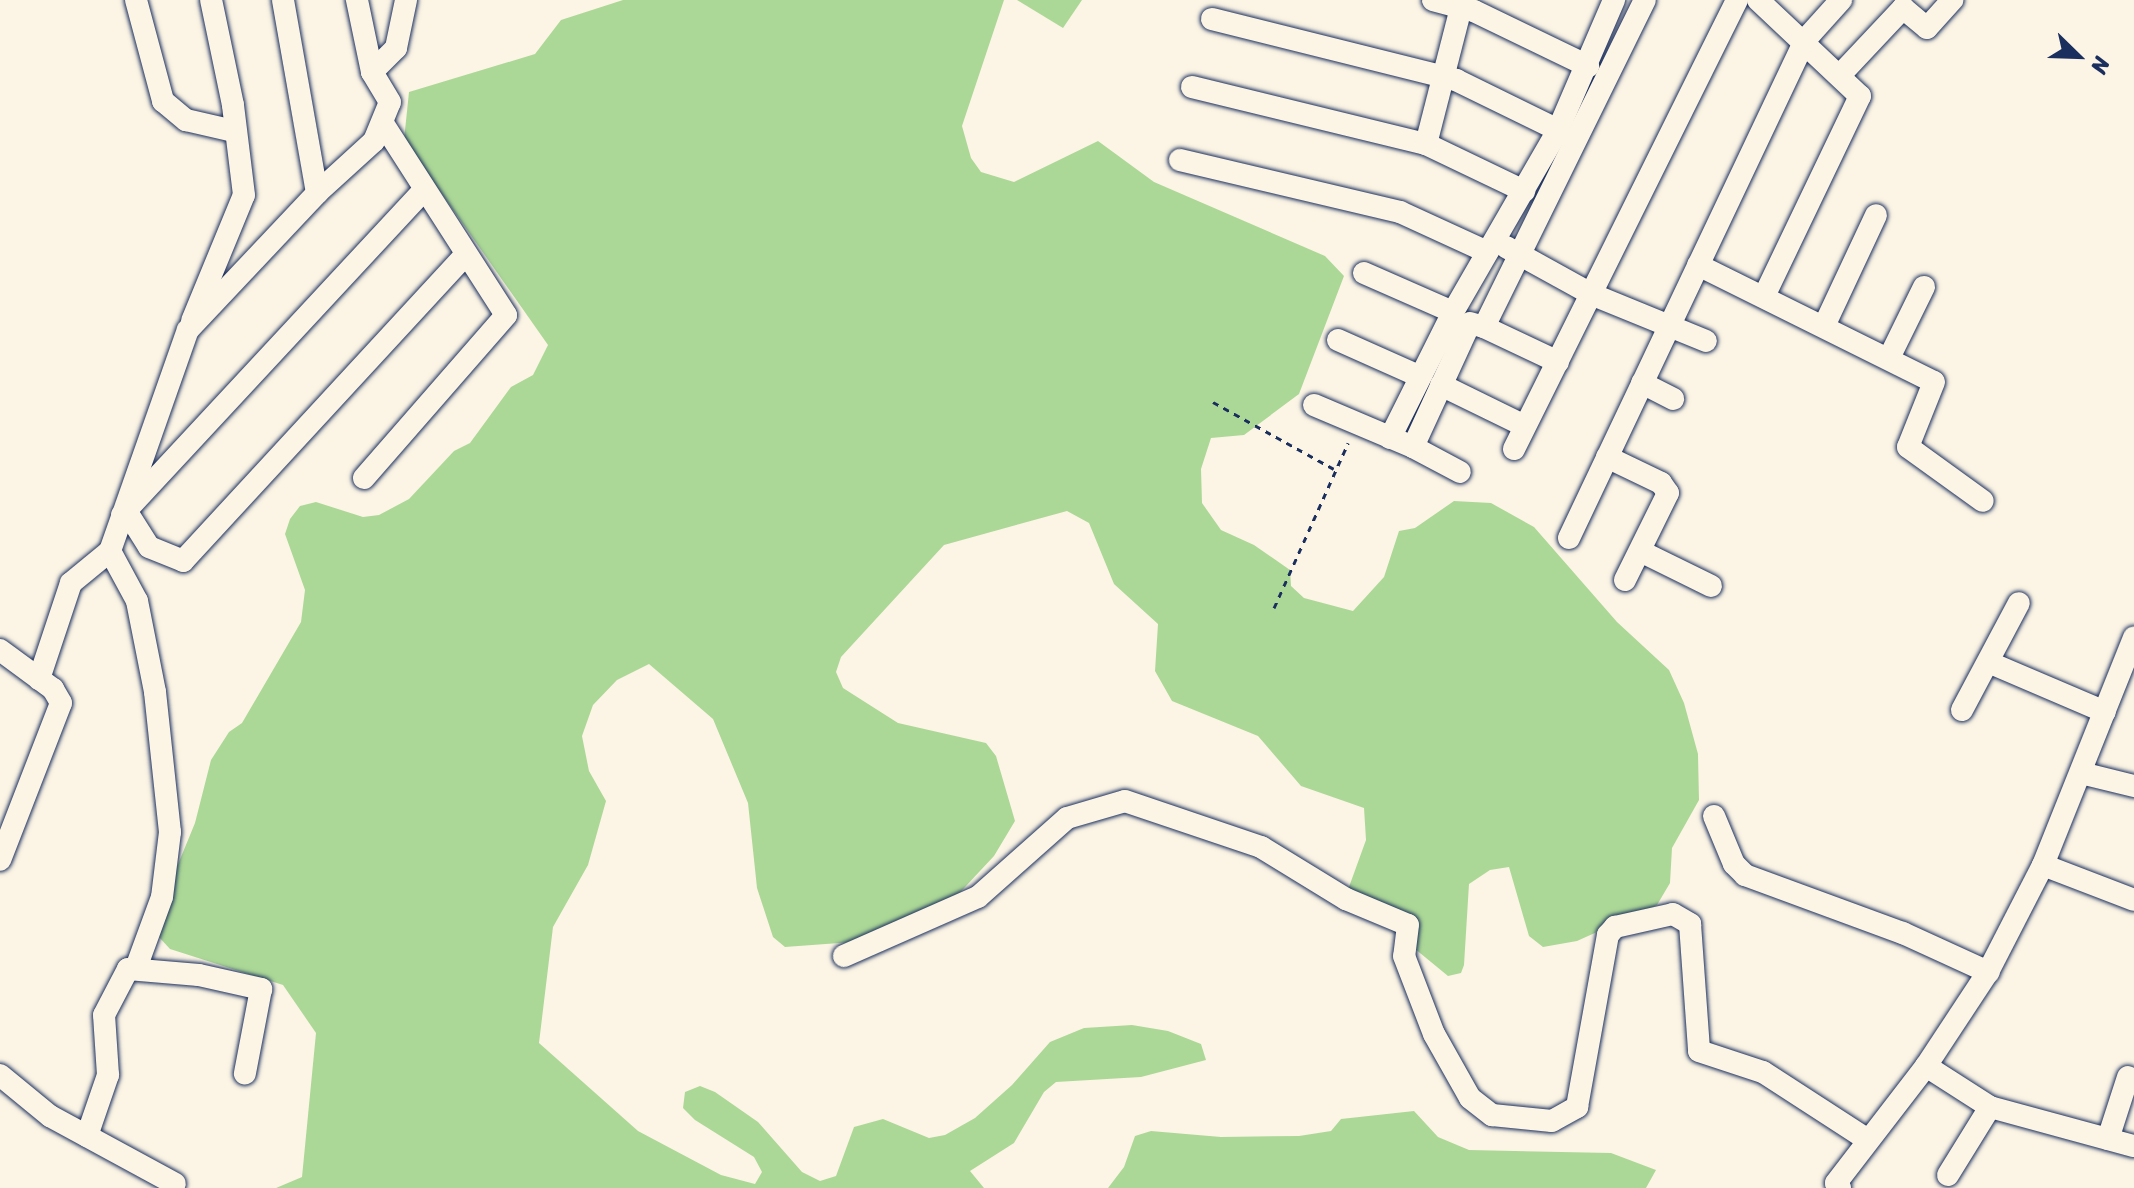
<!DOCTYPE html>
<html>
<head>
<meta charset="utf-8">
<style>
	body { margin:0 }
	#map { position:relative; width:2134px; height:1188px; overflow:hidden; background:#fcf5e5; font-family:Sriracha,sans-serif }
	div>[style] { position:absolute }
	.green>* { inset:0; background:#acd897 }
	.path>* { height:3px; margin-top:-1.5px; transform-origin:0; background:repeating-linear-gradient(90deg,#1b2f5e 0 6px,transparent 0 12px) }
	.roads { filter:drop-shadow(0 0 2px #1b2f5e) drop-shadow(0 0 2px #1b2f5e) }
	.minor>* { height:22px; margin:-11px; padding:0 11px; transform-origin:11px; border-radius:11px; background:#fcf5e5 }
	span { translate:-50% -50%; white-space:nowrap; text-align:center; line-height:1.15; -webkit-text-stroke:8px #fcf5e5; paint-order:stroke }
	.north { position:absolute; left:2038px; top:16px; width:80px; height:80px; -webkit-text-stroke:6px #fcf5e5; paint-order:stroke; rotate:113deg; font-size:22px; font-weight:700; line-height:32px; text-align:center; color:#1b2f5e }
	.north::after { content:''; display:block; margin:auto; width:28px; height:36px; background:#1b2f5e; clip-path:polygon(50% 0,100% 100%,50% 72%,0 100%) }
</style>
</head>
<body>
<div id="map">
	<div class="green">
		<div style="clip-path:polygon(623px 0,1004px 0,962px 126px,971px 158px,981px 172px,1014px 182px,1098px 141px,1154px 182px,1325px 256px,1344px 276px,1299px 394px,1244px 435px,1211px 438px,1201px 469px,1202px 503px,1221px 530px,1254px 545px,1290px 570px,1291px 586px,1304px 598px,1353px 611px,1384px 577px,1399px 531px,1415px 528px,1454px 501px,1491px 503px,1534px 527px,1617px 622px,1669px 670px,1684px 703px,1698px 754px,1699px 800px,1672px 848px,1670px 883px,1657px 905px,1577px 941px,1543px 947px,1529px 936px,1509px 867px,1490px 870px,1469px 884px,1464px 965px,1461px 973px,1448px 976px,1392px 930px,1341px 909px,1366px 840px,1364px 808px,1301px 786px,1258px 736px,1172px 701px,1155px 671px,1158px 624px,1114px 584px,1089px 523px,1067px 511px,944px 545px,841px 657px,836px 672px,843px 688px,898px 723px,986px 743px,996px 756px,1015px 821px,994px 856px,951px 902px,853px 942px,785px 947px,773px 937px,757px 888px,748px 803px,713px 719px,649px 664px,617px 680px,593px 705px,582px 736px,589px 771px,606px 801px,588px 865px,553px 927px,539px 1043px,638px 1131px,721px 1175px,755px 1184px,762px 1172px,754px 1157px,695px 1120px,683px 1108px,685px 1092px,700px 1086px,715px 1092px,758px 1122px,802px 1172px,820px 1181px,836px 1176px,854px 1127px,883px 1119px,929px 1138px,945px 1135px,975px 1118px,1012px 1085px,1050px 1042px,1084px 1028px,1132px 1025px,1168px 1031px,1201px 1044px,1206px 1060px,1141px 1077px,1056px 1082px,1044px 1092px,1014px 1143px,970px 1171px,984px 1188px,276px 1188px,302px 1177px,316px 1033px,283px 985px,170px 949px,159px 937px,158px 913px,195px 823px,211px 760px,229px 732px,242px 723px,301px 622px,305px 590px,285px 534px,290px 519px,300px 506px,316px 502px,363px 517px,379px 515px,409px 499px,454px 451px,470px 443px,511px 387px,533px 375px,548px 345px,404px 140px,409px 92px,535px 54px,561px 20px)"></div>
		<div style="clip-path:polygon(1017px 0,1082px 0,1063px 28px)"></div>
		<div style="clip-path:polygon(1414px 1111px,1438px 1137px,1469px 1150px,1611px 1153px,1656px 1170px,1646px 1188px,1108px 1188px,1124px 1167px,1135px 1136px,1151px 1131px,1221px 1137px,1299px 1136px,1331px 1131px,1341px 1119px)"></div>
	</div>
	<div class="path">
		<div style="left:1213px;top:402px;width:138px;rotate:29deg"></div>
		<div style="left:1274px;top:608px;width:181px;rotate:-65.8deg"></div>
	</div>
	<div class="roads">
		<div class="minor">
			<div style="left:136px;top:0;width:105px;rotate:75deg"></div>
			<div style="left:163px;top:101px;width:30px;rotate:40deg"></div>
			<div style="left:186px;top:120px;width:49px;rotate:12.9deg"></div>
			<div style="left:1433px;top:0;width:42px;rotate:15deg"></div>
			<div style="left:1474px;top:11px;width:127px;rotate:25.8deg"></div>
			<div style="left:1758px;top:0;width:140px;rotate:43.3deg"></div>
			<div style="left:1860px;top:96px;width:222px;rotate:115.6deg"></div>
			<div style="left:1212px;top:19px;width:252px;rotate:14deg"></div>
			<div style="left:1456px;top:80px;width:114px;rotate:26.1deg"></div>
			<div style="left:372px;top:72px;width:34px;rotate:-45deg"></div>
			<div style="left:396px;top:48px;width:49px;rotate:-78.2deg"></div>
			<div style="left:1841px;top:74px;width:91px;rotate:-46.8deg"></div>
			<div style="left:1903px;top:8px;width:31px;rotate:40deg"></div>
			<div style="left:1927px;top:28px;width:38px;rotate:-48deg"></div>
			<div style="left:1192px;top:87px;width:241px;rotate:13.7deg"></div>
			<div style="left:1426px;top:144px;width:109px;rotate:25.6deg"></div>
			<div style="left:1426px;top:144px;width:149px;rotate:-75.6deg"></div>
			<div style="left:1180px;top:160px;width:226px;rotate:13.3deg"></div>
			<div style="left:1400px;top:212px;width:96px;rotate:24.7deg"></div>
			<div style="left:317px;top:193px;width:77px;rotate:-42.4deg"></div>
			<div style="left:374px;top:141px;width:42px;rotate:-67.7deg"></div>
			<div style="left:390px;top:102px;width:35px;rotate:-121deg"></div>
			<div style="left:372px;top:72px;width:74px;rotate:-101.8deg"></div>
			<div style="left:1506px;top:247px;width:97px;rotate:28.9deg"></div>
			<div style="left:1591px;top:294px;width:124px;rotate:22.2deg"></div>
			<div style="left:1698px;top:265px;width:263px;rotate:26.4deg"></div>
			<div style="left:1934px;top:382px;width:70px;rotate:111.8deg"></div>
			<div style="left:1908px;top:447px;width:92px;rotate:35.8deg"></div>
			<div style="left:1364px;top:273px;width:97px;rotate:23.7deg"></div>
			<div style="left:192px;top:321px;width:136px;rotate:-67.6deg"></div>
			<div style="left:244px;top:195px;width:91px;rotate:-97deg"></div>
			<div style="left:233px;top:105px;width:107px;rotate:-101.8deg"></div>
			<div style="left:1825px;top:324px;width:120px;rotate:-64.9deg"></div>
			<div style="left:1484px;top:327px;width:82px;rotate:25.3deg"></div>
			<div style="left:1338px;top:340px;width:89px;rotate:24deg"></div>
			<div style="left:1890px;top:356px;width:77px;rotate:-63.8deg"></div>
			<div style="left:1642px;top:383px;width:35px;rotate:27deg"></div>
			<div style="left:1441px;top:385px;width:93px;rotate:26deg"></div>
			<div style="left:1314px;top:405px;width:108px;rotate:23deg"></div>
			<div style="left:1413px;top:447px;width:136px;rotate:-65.3deg"></div>
			<div style="left:1470px;top:323px;width:15px;rotate:16deg"></div>
			<div style="left:1484px;top:327px;width:364px;rotate:-63.8deg"></div>
			<div style="left:1390px;top:438px;width:141px;rotate:-63.4deg"></div>
			<div style="left:1453px;top:312px;width:210px;rotate:-60deg"></div>
			<div style="left:1558px;top:130px;width:142px;rotate:-66.7deg"></div>
			<div style="left:1413px;top:447px;width:53px;rotate:28deg"></div>
			<div style="left:1514px;top:449px;width:501px;rotate:-63.59deg"></div>
			<div style="left:1607px;top:457px;width:60px;rotate:25.7deg"></div>
			<div style="left:1661px;top:483px;width:12px;rotate:55deg"></div>
			<div style="left:1668px;top:493px;width:97px;rotate:116.3deg"></div>
			<div style="left:364px;top:478px;width:216px;rotate:-48.9deg"></div>
			<div style="left:506px;top:315px;width:226px;rotate:-122.7deg"></div>
			<div style="left:127px;top:512px;width:41px;rotate:57.8deg"></div>
			<div style="left:149px;top:547px;width:37px;rotate:22deg"></div>
			<div style="left:183px;top:561px;width:416px;rotate:-47.3deg"></div>
			<div style="left:122px;top:515px;width:444px;rotate:-47.1deg"></div>
			<div style="left:1569px;top:538px;width:551px;rotate:-64.64deg"></div>
			<div style="left:1805px;top:40px;width:54px;rotate:-48deg"></div>
			<div style="left:110px;top:551px;width:57px;rotate:61.6deg"></div>
			<div style="left:137px;top:601px;width:93px;rotate:78.8deg"></div>
			<div style="left:155px;top:692px;width:141px;rotate:83.9deg"></div>
			<div style="left:170px;top:832px;width:65px;rotate:97deg"></div>
			<div style="left:162px;top:897px;width:76px;rotate:110.1deg"></div>
			<div style="left:1640px;top:551px;width:79px;rotate:26.2deg"></div>
			<div style="left:0;top:650px;width:66px;rotate:36.3deg"></div>
			<div style="left:53px;top:689px;width:16px;rotate:60deg"></div>
			<div style="left:61px;top:703px;width:168px;rotate:111.2deg"></div>
			<div style="left:1988px;top:662px;width:127px;rotate:23.1deg"></div>
			<div style="left:39px;top:679px;width:101px;rotate:-71.6deg"></div>
			<div style="left:71px;top:583px;width:50px;rotate:-39.4deg"></div>
			<div style="left:110px;top:551px;width:234px;rotate:-70.6deg"></div>
			<div style="left:188px;top:330px;width:188px;rotate:-46.7deg"></div>
			<div style="left:317px;top:193px;width:196px;rotate:-100deg"></div>
			<div style="left:1962px;top:710px;width:121px;rotate:-62deg"></div>
			<div style="left:2081px;top:773px;width:55px;rotate:13.8deg"></div>
			<div style="left:1714px;top:816px;width:52px;rotate:67.4deg"></div>
			<div style="left:1734px;top:864px;width:16px;rotate:45deg"></div>
			<div style="left:1745px;top:875px;width:168px;rotate:20.2deg"></div>
			<div style="left:1903px;top:933px;width:94px;rotate:24.6deg"></div>
			<div style="left:2043px;top:865px;width:97px;rotate:21deg"></div>
			<div style="left:844px;top:956px;width:146px;rotate:-23.8deg"></div>
			<div style="left:978px;top:897px;width:119px;rotate:-41.6deg"></div>
			<div style="left:1067px;top:818px;width:60px;rotate:-16.3deg"></div>
			<div style="left:1125px;top:801px;width:144px;rotate:18.7deg"></div>
			<div style="left:1261px;top:847px;width:100px;rotate:31.5deg"></div>
			<div style="left:1346px;top:899px;width:67px;rotate:22.8deg"></div>
			<div style="left:1408px;top:925px;width:31px;rotate:97deg"></div>
			<div style="left:1404px;top:956px;width:84px;rotate:69deg"></div>
			<div style="left:1434px;top:1034px;width:73px;rotate:60.6deg"></div>
			<div style="left:1470px;top:1098px;width:28px;rotate:38deg"></div>
			<div style="left:1492px;top:1115px;width:60px;rotate:5.7deg"></div>
			<div style="left:1552px;top:1121px;width:29px;rotate:-29deg"></div>
			<div style="left:1577px;top:1107px;width:175px;rotate:-79.8deg"></div>
			<div style="left:1608px;top:935px;width:11px;rotate:-49deg"></div>
			<div style="left:1615px;top:927px;width:59px;rotate:-12.6deg"></div>
			<div style="left:1673px;top:914px;width:20px;rotate:30deg"></div>
			<div style="left:1690px;top:924px;width:127px;rotate:85.9deg"></div>
			<div style="left:1699px;top:1051px;width:67px;rotate:18.2deg"></div>
			<div style="left:1763px;top:1072px;width:125px;rotate:32.9deg"></div>
			<div style="left:1926px;top:1066px;width:76px;rotate:32.6deg"></div>
			<div style="left:1990px;top:1107px;width:149px;rotate:15.2deg"></div>
			<div style="left:0;top:1075px;width:65px;rotate:39.4deg"></div>
			<div style="left:50px;top:1116px;width:142px;rotate:28.5deg"></div>
			<div style="left:87px;top:1136px;width:65px;rotate:-71deg"></div>
			<div style="left:108px;top:1075px;width:60px;rotate:-93.8deg"></div>
			<div style="left:104px;top:1015px;width:52px;rotate:-62.4deg"></div>
			<div style="left:128px;top:969px;width:71px;rotate:4.8deg"></div>
			<div style="left:199px;top:975px;width:64px;rotate:12.7deg"></div>
			<div style="left:261px;top:989px;width:86px;rotate:100.8deg"></div>
			<div style="left:2108px;top:1139px;width:65px;rotate:-72.1deg"></div>
			<div style="left:1948px;top:1175px;width:80px;rotate:-58.3deg"></div>
			<div style="left:1840px;top:1188px;width:6px;rotate:-129deg"></div>
			<div style="left:1836px;top:1183px;width:148px;rotate:-52.4deg"></div>
			<div style="left:1926px;top:1066px;width:113px;rotate:-56.6deg"></div>
			<div style="left:1988px;top:972px;width:120px;rotate:-62.8deg"></div>
			<div style="left:2043px;top:865px;width:245px;rotate:-68.2deg"></div>
		</div>
	</div>
	<div class="north">N</div>
</div>
</body>
</html>
